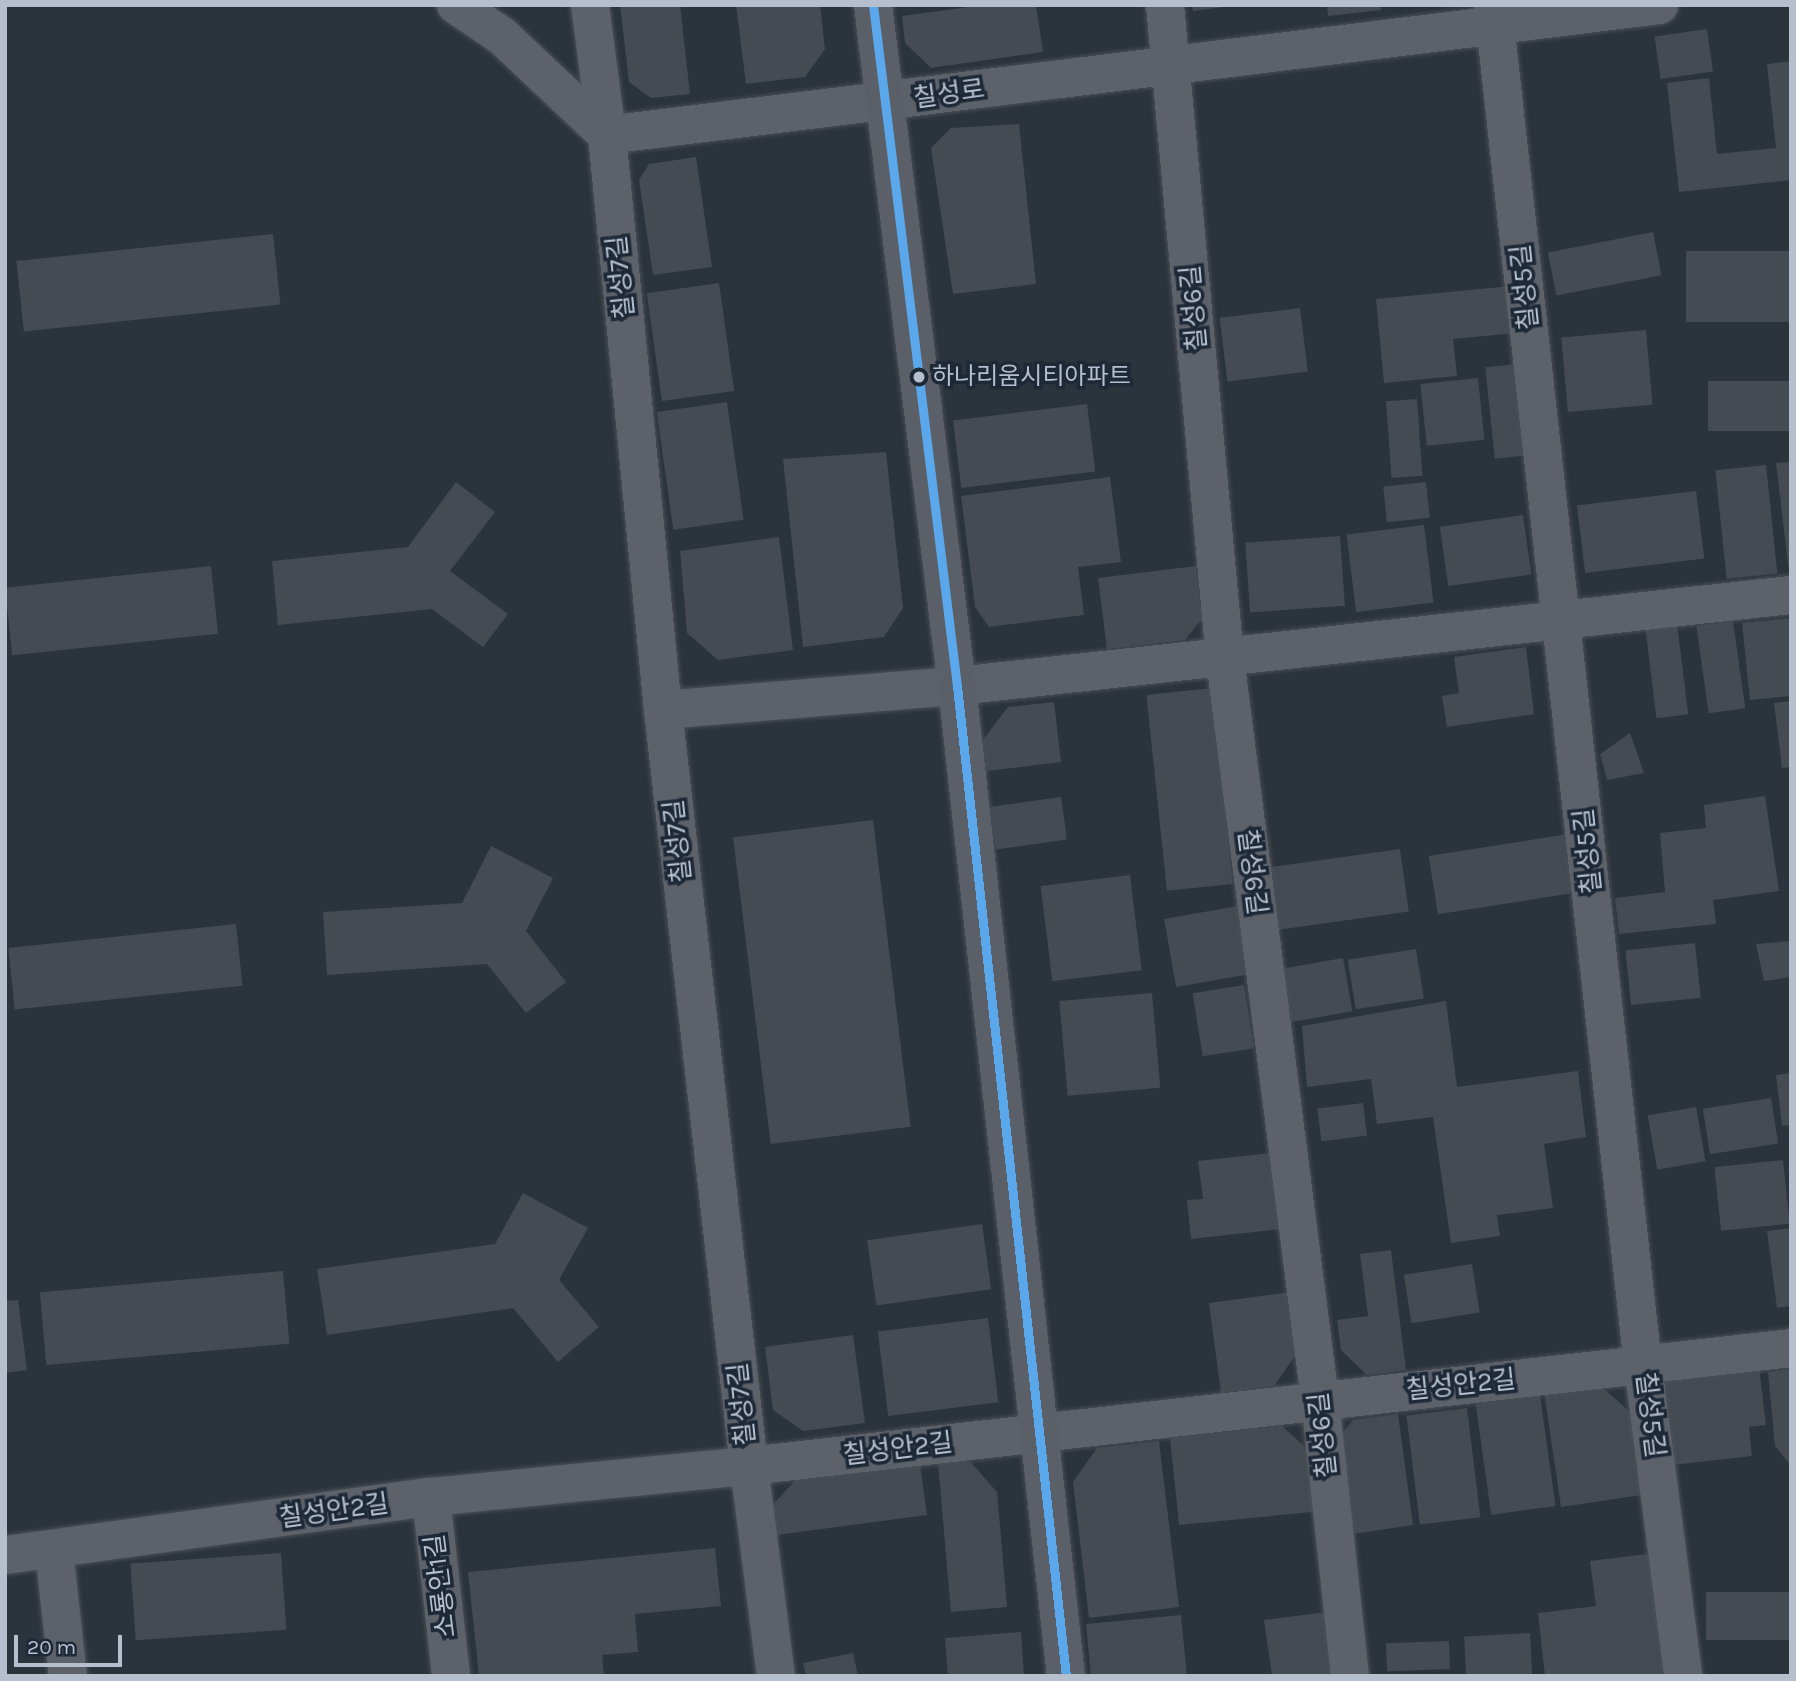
<!DOCTYPE html>
<html>
<head>
<meta charset="utf-8">
<style>
	body { margin:0 }
	#map { position:relative; width:1796px; height:1681px; overflow:hidden; background:#2b333c; font-family:Karla,"Noto Sans KR",sans-serif }
	div>[style] { position:absolute }
	.building>* { inset:0; background:#444b52; transform-origin:0 0 }
	.roads { filter:drop-shadow(0 0 2px #4a4f56) drop-shadow(0 0 2px #4a4f56) }
	.street>* { height:38px; margin:-19px; padding:0 19px; transform-origin:19px; border-radius:19px; background:#5c616a }
	.secondary>* { height:38px; margin:-19px; padding:0 19px; transform-origin:19px; border-radius:19px; background:#5b6068 }
	.bus-1>* { height:9px; margin:-4.5px; padding:0 4.5px; transform-origin:4.5px; border-radius:4.5px; background:#5aa8eb }
	.dots>* { width:19px; height:19px; translate:-50% -50%; box-sizing:border-box; border:4px solid #1e2938; border-radius:50% }
	span { translate:-50% -50%; white-space:nowrap; text-align:center; line-height:1.15; -webkit-text-stroke:7px #1e2938; paint-order:stroke }
	.bus-label { font-size:24px; color:#b6bfcd }
	.left { translate:0 -50%; text-align:left }
	.street-label { font-size:26px; color:#b6bfcd }
	.frame { position:absolute; inset:0; border:7px solid #b6bfcd; pointer-events:none }
	.scale { position:absolute; left:14px; top:1635px; width:108px; height:32px; box-sizing:border-box; border:4px solid #b6bfcd; border-top:0; padding-left:9px; font-size:21px; line-height:24px; white-space:nowrap; color:#b6bfcd; -webkit-text-stroke:5px #1e2938; paint-order:stroke }
</style>
</head>
<body>
<div id="map">
	<div class="building">
		<div style="clip-path:polygon(620px 5px,680px 5px,690px 94px,651px 98px,629px 82px)"></div>
		<div style="clip-path:polygon(736px 5px,820px 5px,825px 49px,805px 77px,746px 84px)"></div>
		<div style="clip-path:polygon(983px 5px,1036px 5px,1043px 52px,931px 68px,905px 43px,902px 16px)"></div>
		<div style="clip-path:polygon(1192px 5px,1224px 5px,1224px 7px,1193px 11px)"></div>
		<div style="clip-path:polygon(1327px 5px,1380px 5px,1381px 10px,1328px 16px)"></div>
		<div style="left:1707px;top:29px;width:43px;height:53px;rotate:82deg"></div>
		<div style="clip-path:polygon(1791px 61px,1791px 180px,1679px 192px,1667px 83px,1709px 78px,1717px 154px,1776px 148px,1767px 64px)"></div>
		<div style="clip-path:polygon(1019px 124px,1036px 284px,953px 294px,931px 148px,951px 128px)"></div>
		<div style="clip-path:polygon(696px 157px,712px 267px,653px 275px,639px 180px,649px 164px)"></div>
		<div style="left:1653px;top:232px;width:44px;height:107px;rotate:79deg"></div>
		<div style="left:273px;top:234px;width:71px;height:258px;rotate:84deg"></div>
		<div style="left:1791px;top:251px;width:71px;height:105px;rotate:90deg"></div>
		<div style="left:719px;top:283px;width:109px;height:73px;rotate:82deg"></div>
		<div style="clip-path:polygon(1511px 286px,1516px 333px,1453px 339px,1457px 376px,1384px 383px,1376px 299px)"></div>
		<div style="left:1300px;top:308px;width:64px;height:81px;rotate:83deg"></div>
		<div style="left:1646px;top:330px;width:75px;height:85px;rotate:85deg"></div>
		<div style="left:1517px;top:364px;width:92px;height:32px;rotate:84deg"></div>
		<div style="left:1478px;top:378px;width:62px;height:58px;rotate:84deg"></div>
		<div style="left:1791px;top:381px;width:50px;height:83px;rotate:90deg"></div>
		<div style="left:1417px;top:399px;width:77px;height:31px;rotate:86deg"></div>
		<div style="left:727px;top:402px;width:119px;height:71px;rotate:82deg"></div>
		<div style="left:1087px;top:404px;width:68px;height:135px;rotate:83deg"></div>
		<div style="clip-path:polygon(886px 452px,903px 608px,884px 637px,803px 647px,783px 459px)"></div>
		<div style="clip-path:polygon(1791px 462px,1791px 571px,1789px 572px,1776px 463px)"></div>
		<div style="left:1766px;top:465px;width:109px;height:51px;rotate:84deg"></div>
		<div style="clip-path:polygon(1110px 477px,1121px 562px,1078px 567px,1084px 615px,989px 627px,975px 607px,961px 496px)"></div>
		<div style="clip-path:polygon(456px 482px,495px 512px,450px 571px,508px 614px,483px 647px,432px 609px,278px 625px,272px 561px,408px 547px)"></div>
		<div style="left:1426px;top:482px;width:36px;height:43px;rotate:84deg"></div>
		<div style="left:1696px;top:491px;width:68px;height:120px;rotate:83deg"></div>
		<div style="left:1523px;top:515px;width:60px;height:84px;rotate:82deg"></div>
		<div style="left:1424px;top:525px;width:78px;height:78px;rotate:83deg"></div>
		<div style="left:1340px;top:536px;width:70px;height:95px;rotate:86deg"></div>
		<div style="clip-path:polygon(779px 537px,793px 650px,718px 660px,687px 633px,680px 551px)"></div>
		<div style="left:211px;top:566px;width:68px;height:207px;rotate:84deg"></div>
		<div style="clip-path:polygon(1196px 566px,1202px 619px,1185px 640px,1107px 649px,1098px 578px)"></div>
		<div style="clip-path:polygon(1791px 618px,1791px 696px,1750px 700px,1742px 623px)"></div>
		<div style="left:1733px;top:621px;width:88px;height:37px;rotate:82deg"></div>
		<div style="left:1677px;top:623px;width:92px;height:32px;rotate:83deg"></div>
		<div style="clip-path:polygon(1526px 647px,1534px 714px,1447px 727px,1442px 696px,1459px 693px,1454px 657px)"></div>
		<div style="left:1212px;top:688px;width:197px;height:66px;rotate:84deg"></div>
		<div style="clip-path:polygon(1791px 701px,1791px 767px,1782px 768px,1774px 703px)"></div>
		<div style="clip-path:polygon(1054px 702px,1061px 762px,986px 771px,982px 741px,1008px 707px)"></div>
		<div style="clip-path:polygon(1630px 733px,1644px 773px,1607px 780px,1600px 754px)"></div>
		<div style="clip-path:polygon(1765px 796px,1779px 891px,1713px 900px,1716px 924px,1619px 934px,1615px 898px,1665px 892px,1660px 833px,1706px 828px,1704px 805px)"></div>
		<div style="left:1061px;top:797px;width:43px;height:72px;rotate:82deg"></div>
		<div style="left:873px;top:820px;width:309px;height:141px;rotate:83deg"></div>
		<div style="left:1568px;top:834px;width:59px;height:141px;rotate:81deg"></div>
		<div style="clip-path:polygon(491px 846px,553px 878px,526px 931px,566px 982px,526px 1013px,487px 964px,327px 975px,323px 912px,462px 903px)"></div>
		<div style="left:1400px;top:849px;width:63px;height:133px;rotate:82deg"></div>
		<div style="left:1130px;top:875px;width:96px;height:90px;rotate:83deg"></div>
		<div style="left:1238px;top:906px;width:69px;height:75px;rotate:80deg"></div>
		<div style="left:236px;top:924px;width:62px;height:229px;rotate:84deg"></div>
		<div style="clip-path:polygon(1791px 941px,1791px 977px,1764px 981px,1756px 944px)"></div>
		<div style="left:1695px;top:943px;width:55px;height:70px;rotate:84deg"></div>
		<div style="left:1416px;top:949px;width:50px;height:69px;rotate:81deg"></div>
		<div style="left:1343px;top:958px;width:54px;height:62px;rotate:80deg"></div>
		<div style="left:1244px;top:985px;width:64px;height:52px;rotate:81deg"></div>
		<div style="left:1152px;top:993px;width:95px;height:93px;rotate:85deg"></div>
		<div style="clip-path:polygon(1446px 1001px,1457px 1087px,1578px 1071px,1586px 1137px,1544px 1144px,1553px 1208px,1497px 1215px,1500px 1236px,1451px 1243px,1433px 1117px,1377px 1124px,1371px 1079px,1307px 1087px,1302px 1026px)"></div>
		<div style="clip-path:polygon(1791px 1073px,1791px 1125px,1782px 1126px,1776px 1075px)"></div>
		<div style="left:1771px;top:1098px;width:46px;height:69px;rotate:81deg"></div>
		<div style="left:1363px;top:1103px;width:33px;height:46px;rotate:83deg"></div>
		<div style="left:1696px;top:1107px;width:55px;height:49px;rotate:80deg"></div>
		<div style="clip-path:polygon(1271px 1153px,1280px 1229px,1191px 1239px,1187px 1200px,1203px 1199px,1198px 1161px)"></div>
		<div style="left:1783px;top:1160px;width:64px;height:69px;rotate:84deg"></div>
		<div style="clip-path:polygon(523px 1193px,588px 1228px,559px 1280px,599px 1327px,558px 1362px,513px 1308px,327px 1335px,317px 1269px,495px 1244px)"></div>
		<div style="left:982px;top:1224px;width:66px;height:116px;rotate:82deg"></div>
		<div style="clip-path:polygon(1791px 1228px,1791px 1306px,1777px 1308px,1767px 1231px)"></div>
		<div style="clip-path:polygon(1391px 1250px,1406px 1370px,1367px 1375px,1341px 1350px,1337px 1320px,1368px 1316px,1360px 1254px)"></div>
		<div style="left:1472px;top:1264px;width:49px;height:69px;rotate:81deg"></div>
		<div style="left:283px;top:1271px;width:73px;height:244px;rotate:85deg"></div>
		<div style="clip-path:polygon(1291px 1292px,1299px 1350px,1274px 1386px,1221px 1393px,1209px 1303px)"></div>
		<div style="clip-path:polygon(18px 1300px,27px 1370px,5px 1373px,5px 1301px)"></div>
		<div style="left:988px;top:1318px;width:85px;height:111px;rotate:83deg"></div>
		<div style="clip-path:polygon(853px 1335px,865px 1423px,803px 1431px,773px 1410px,765px 1347px)"></div>
		<div style="clip-path:polygon(1759px 1367px,1766px 1425px,1749px 1427px,1752px 1456px,1673px 1465px,1664px 1377px)"></div>
		<div style="clip-path:polygon(1791px 1369px,1791px 1466px,1775px 1446px,1768px 1372px)"></div>
		<div style="clip-path:polygon(1599px 1384px,1630px 1412px,1642px 1495px,1561px 1507px,1544px 1392px)"></div>
		<div style="left:1540px;top:1395px;width:112px;height:65px;rotate:82deg"></div>
		<div style="left:1467px;top:1408px;width:110px;height:61px;rotate:83deg"></div>
		<div style="clip-path:polygon(1398px 1414px,1413px 1525px,1346px 1535px,1333px 1445px,1353px 1420px)"></div>
		<div style="clip-path:polygon(1282px 1426px,1316px 1457px,1322px 1511px,1179px 1525px,1170px 1438px)"></div>
		<div style="clip-path:polygon(1159px 1441px,1179px 1607px,1089px 1618px,1073px 1482px,1097px 1448px)"></div>
		<div style="clip-path:polygon(919px 1457px,927px 1515px,769px 1536px,766px 1512px,802px 1473px)"></div>
		<div style="clip-path:polygon(969px 1460px,997px 1492px,1007px 1607px,951px 1612px,938px 1463px)"></div>
		<div style="clip-path:polygon(715px 1548px,721px 1606px,635px 1614px,638px 1652px,602px 1655px,604px 1676px,479px 1676px,468px 1572px)"></div>
		<div style="left:281px;top:1553px;width:77px;height:151px;rotate:86deg"></div>
		<div style="clip-path:polygon(1655px 1553px,1670px 1676px,1545px 1676px,1538px 1613px,1596px 1606px,1590px 1561px)"></div>
		<div style="left:1791px;top:1592px;width:48px;height:85px;rotate:90deg"></div>
		<div style="clip-path:polygon(1334px 1611px,1342px 1676px,1272px 1676px,1264px 1620px)"></div>
		<div style="clip-path:polygon(1181px 1615px,1187px 1676px,1091px 1676px,1086px 1624px)"></div>
		<div style="clip-path:polygon(1021px 1632px,1024px 1676px,948px 1676px,945px 1638px)"></div>
		<div style="left:1530px;top:1633px;width:43px;height:66px;rotate:87deg"></div>
		<div style="left:1449px;top:1641px;width:28px;height:63px;rotate:88deg"></div>
		<div style="clip-path:polygon(853px 1653px,858px 1676px,806px 1676px,803px 1663px)"></div>
	</div>
	<div class="roads">
		<div class="street">
			<div style="left:456px;top:5px;width:55px;rotate:34deg"></div>
			<div style="left:502px;top:36px;width:144px;rotate:43.3deg"></div>
			<div style="left:590px;top:5px;width:131px;rotate:82.5deg"></div>
			<div style="left:607px;top:135px;width:578px;rotate:84.44deg"></div>
			<div style="left:663px;top:710px;width:761px;rotate:83.51deg"></div>
			<div style="left:749px;top:1466px;width:212px;rotate:82.7deg"></div>
			<div style="left:1165px;top:5px;width:657px;rotate:84.76deg"></div>
			<div style="left:1225px;top:659px;width:747px;rotate:82.69deg"></div>
			<div style="left:1320px;top:1400px;width:278px;rotate:83.8deg"></div>
			<div style="left:1493px;top:5px;width:1369px;rotate:83.71deg"></div>
			<div style="left:1643px;top:1366px;width:313px;rotate:82.6deg"></div>
			<div style="left:607px;top:135px;width:1060px;rotate:-7.04deg"></div>
			<div style="left:663px;top:710px;width:295px;rotate:-4.7deg"></div>
			<div style="left:957px;top:686px;width:839px;rotate:-6.23deg"></div>
			<div style="left:431px;top:1497px;width:180px;rotate:83.6deg"></div>
			<div style="left:54px;top:1550px;width:127px;rotate:83.7deg"></div>
			<div style="left:5px;top:1555px;width:430px;rotate:-7.8deg"></div>
			<div style="left:431px;top:1497px;width:320px;rotate:-5.6deg"></div>
			<div style="left:749px;top:1466px;width:1049px;rotate:-6.46deg"></div>
		</div>
		<div class="secondary">
			<div style="left:873px;top:5px;width:686px;rotate:82.97deg"></div>
			<div style="left:957px;top:686px;width:996px;rotate:83.72deg"></div>
		</div>
	</div>
	<div class="bus-1">
		<div style="left:873px;top:5px;width:686px;rotate:82.97deg"></div>
		<div style="left:957px;top:686px;width:996px;rotate:83.72deg"></div>
	</div>
	<div class="dots">
		<div style="left:919px;top:377px;background:#b6bfcd"></div>
	</div>
	<div class="bus-label">
		<span class="left" style="left:932px;top:377px">하나리움시티아파트</span>
	</div>
	<div class="street-label">
		<span style="left:949px;top:94px;rotate:-8deg">칠성로</span>
		<span style="left:621px;top:277px;rotate:-96deg">칠성7길</span>
		<span style="left:1525px;top:287px;rotate:-96deg">칠성5길</span>
		<span style="left:1194px;top:308px;rotate:-95deg">칠성6길</span>
		<span style="left:678px;top:841px;rotate:-96deg">칠성7길</span>
		<span style="left:1588px;top:851px;rotate:-96deg">칠성5길</span>
		<span style="left:1252px;top:872px;rotate:83deg">칠성6길</span>
		<span style="left:1461px;top:1385px;rotate:-6deg">칠성안2길</span>
		<span style="left:742px;top:1404px;rotate:-96deg">칠성7길</span>
		<span style="left:1650px;top:1415px;rotate:83deg">칠성5길</span>
		<span style="left:1323px;top:1435px;rotate:-96deg">칠성6길</span>
		<span style="left:898px;top:1449px;rotate:-7deg">칠성안2길</span>
		<span style="left:334px;top:1511px;rotate:-8deg">칠성안2길</span>
		<span style="left:441px;top:1586px;rotate:-97deg">소룡안1길</span>
	</div>
	<div class="frame"></div>
	<div class="scale">20 m</div>
</div>
</body>
</html>
